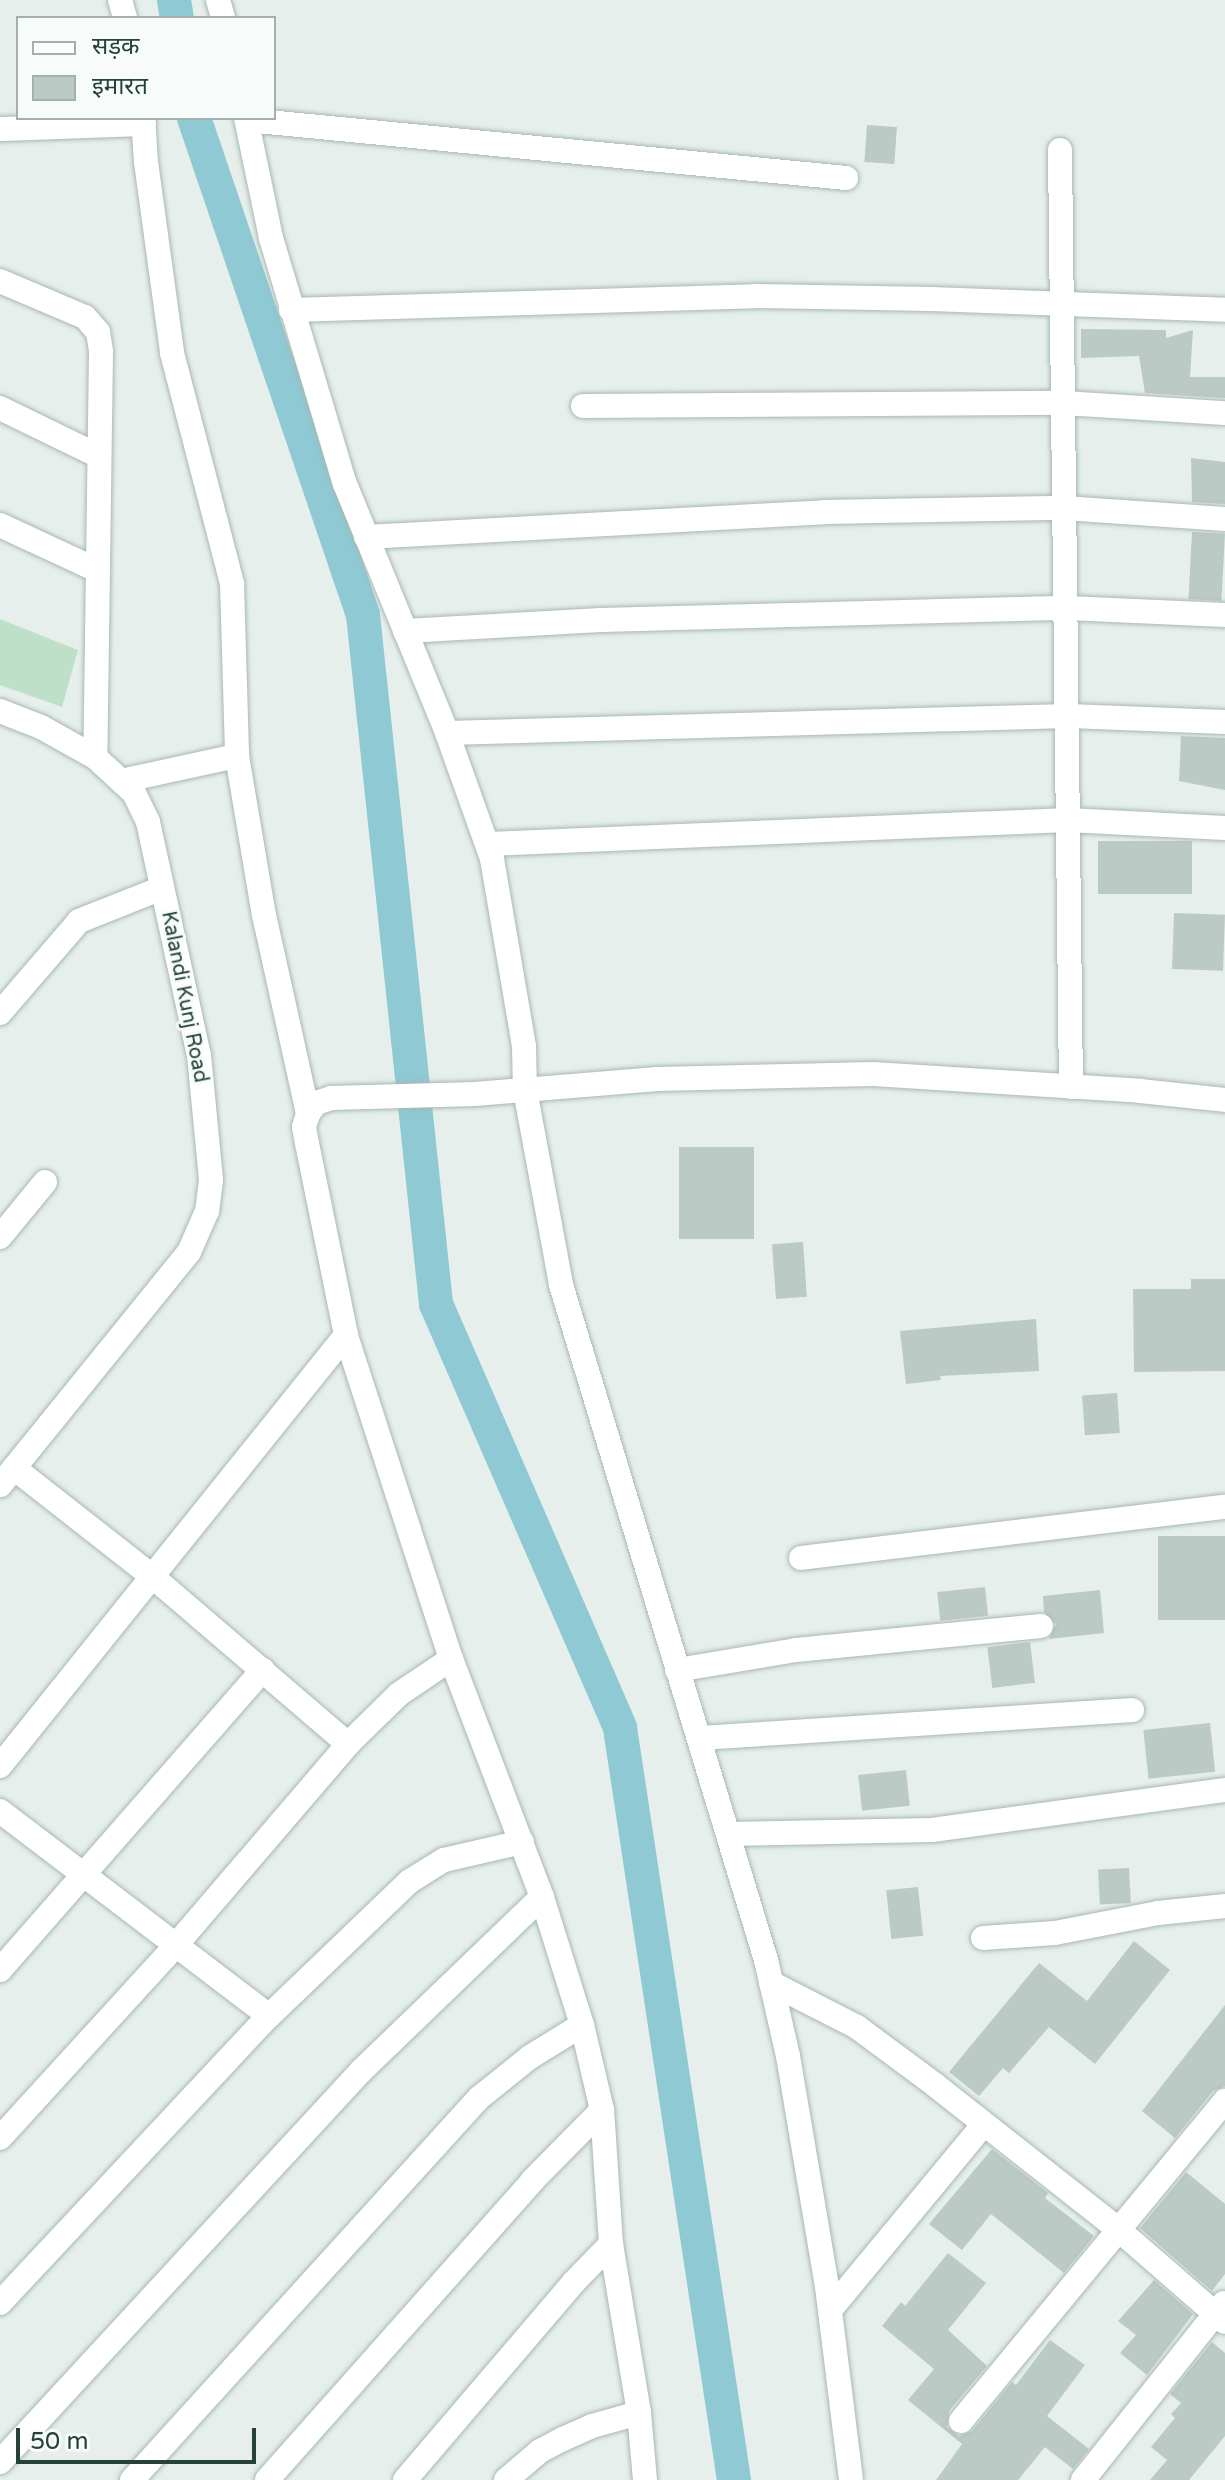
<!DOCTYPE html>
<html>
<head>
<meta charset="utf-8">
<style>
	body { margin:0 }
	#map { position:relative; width:1225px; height:2480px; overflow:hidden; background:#e6efeb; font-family:"Varela Round","Noto Sans Devanagari",sans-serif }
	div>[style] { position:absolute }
	.green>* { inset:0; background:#bfe0c8 }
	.canal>* { height:34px; margin:-17px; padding:0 17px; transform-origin:17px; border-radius:17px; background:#8ec9d4 }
	.building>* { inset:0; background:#bbcac4; transform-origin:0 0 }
	.roads { filter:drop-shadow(0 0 2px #a8b8b2) drop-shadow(0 0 2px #a8b8b2) }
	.minor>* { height:24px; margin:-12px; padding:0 12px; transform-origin:12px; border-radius:12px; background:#fff }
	span { translate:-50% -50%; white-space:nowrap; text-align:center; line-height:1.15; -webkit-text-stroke:6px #f7fbf9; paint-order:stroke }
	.street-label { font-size:20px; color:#24423a }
	.legend { position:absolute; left:16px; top:16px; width:260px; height:104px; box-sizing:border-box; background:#f7fbf9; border:2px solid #a3b1ad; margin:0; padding:10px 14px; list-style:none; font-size:24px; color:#24423a }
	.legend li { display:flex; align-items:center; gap:16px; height:40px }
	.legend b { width:40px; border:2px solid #a3b1ad }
	.scale { position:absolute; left:16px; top:2428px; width:240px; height:36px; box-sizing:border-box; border:4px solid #24423a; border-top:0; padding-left:10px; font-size:24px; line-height:28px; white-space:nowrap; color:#24423a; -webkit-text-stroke:6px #f7fbf9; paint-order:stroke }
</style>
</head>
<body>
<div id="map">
	<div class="green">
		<div style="clip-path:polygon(0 619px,78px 650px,62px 707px,0 685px)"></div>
	</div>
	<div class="canal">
		<div style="left:174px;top:0;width:18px;rotate:81deg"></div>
		<div style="left:194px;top:118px;width:525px;rotate:71.22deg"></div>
		<div style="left:363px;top:615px;width:693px;rotate:83.95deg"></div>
		<div style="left:436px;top:1304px;width:462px;rotate:66.5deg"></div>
		<div style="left:620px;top:1728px;width:761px;rotate:81.38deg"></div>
	</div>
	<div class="building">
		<div style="left:867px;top:125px;width:30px;height:37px;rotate:4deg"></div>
		<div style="clip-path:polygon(1081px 329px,1166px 330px,1166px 338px,1193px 330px,1190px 377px,1225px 377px,1225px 398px,1145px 393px,1139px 356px,1081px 358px)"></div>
		<div style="clip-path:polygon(1191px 458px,1225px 462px,1225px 504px,1192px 502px)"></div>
		<div style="left:1192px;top:532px;width:33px;height:67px;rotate:3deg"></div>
		<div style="clip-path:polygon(1181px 736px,1225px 738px,1225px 790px,1179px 781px)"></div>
		<div style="left:1098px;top:841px;width:94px;height:53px"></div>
		<div style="left:1174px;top:913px;width:51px;height:56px;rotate:2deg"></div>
		<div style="left:754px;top:1147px;width:92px;height:75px;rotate:90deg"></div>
		<div style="left:803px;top:1242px;width:55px;height:31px;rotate:86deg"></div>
		<div style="clip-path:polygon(1191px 1279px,1225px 1279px,1225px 1371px,1134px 1372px,1133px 1289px,1191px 1289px)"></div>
		<div style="clip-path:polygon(1036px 1319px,1039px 1371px,940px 1376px,941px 1380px,906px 1384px,900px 1331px)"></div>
		<div style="left:1117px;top:1393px;width:40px;height:35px;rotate:86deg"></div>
		<div style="left:1225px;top:1536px;width:84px;height:67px;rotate:90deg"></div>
		<div style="left:985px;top:1587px;width:29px;height:48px;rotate:84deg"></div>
		<div style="clip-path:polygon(1100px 1590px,1104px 1633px,1049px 1639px,1056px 1624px,1044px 1612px,1043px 1596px)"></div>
		<div style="left:1030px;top:1642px;width:41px;height:43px;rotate:83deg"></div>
		<div style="left:1210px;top:1723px;width:49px;height:67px;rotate:84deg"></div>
		<div style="left:906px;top:1770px;width:36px;height:48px;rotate:84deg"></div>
		<div style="left:1129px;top:1868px;width:35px;height:31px;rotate:87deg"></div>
		<div style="left:918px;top:1887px;width:49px;height:32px;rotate:84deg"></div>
		<div style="clip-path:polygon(1134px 1941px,1170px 1970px,1095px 2064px,1049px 2027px,1009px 2073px,1003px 2068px,979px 2096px,949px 2072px,1039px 1963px,1087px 2001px)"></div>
		<div style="clip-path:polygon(1225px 2005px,1225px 2086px,1213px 2091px,1175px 2138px,1142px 2111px)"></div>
		<div style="clip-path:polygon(992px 2149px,1048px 2193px,1045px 2198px,1094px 2236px,1064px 2273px,991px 2214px,962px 2250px,929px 2224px)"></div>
		<div style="clip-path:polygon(1186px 2172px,1225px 2204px,1225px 2274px,1212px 2291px,1140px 2228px)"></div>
		<div style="clip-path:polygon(948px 2253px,986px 2283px,948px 2330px,987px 2366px,949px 2411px,947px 2427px,959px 2436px,972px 2431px,1012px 2382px,1016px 2385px,1050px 2340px,1085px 2365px,1047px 2416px,1089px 2449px,1073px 2469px,1045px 2447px,1018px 2480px,936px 2480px,962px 2444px,908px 2400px,934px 2369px,882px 2326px,901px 2302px,905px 2306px)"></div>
		<div style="clip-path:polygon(1154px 2280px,1193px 2314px,1147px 2375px,1120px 2353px,1136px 2335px,1118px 2321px)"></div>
		<div style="clip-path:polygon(1212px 2342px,1225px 2353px,1225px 2436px,1189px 2480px,1150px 2480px,1167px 2460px,1151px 2447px,1175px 2418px,1171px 2414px,1181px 2403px,1170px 2394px)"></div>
	</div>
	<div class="roads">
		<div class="minor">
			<div style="left:120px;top:0;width:19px;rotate:74deg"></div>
			<div style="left:218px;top:0;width:19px;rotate:74deg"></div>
			<div style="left:143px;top:118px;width:44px;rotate:86.1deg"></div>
			<div style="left:146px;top:162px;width:193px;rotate:82.2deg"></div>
			<div style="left:172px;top:353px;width:239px;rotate:75.4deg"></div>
			<div style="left:232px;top:584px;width:172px;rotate:88.3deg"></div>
			<div style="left:237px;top:756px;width:161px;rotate:80.4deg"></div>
			<div style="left:264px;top:915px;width:204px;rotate:77.5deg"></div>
			<div style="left:246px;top:118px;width:123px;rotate:78.2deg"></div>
			<div style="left:271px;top:238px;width:257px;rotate:73.3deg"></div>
			<div style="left:345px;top:484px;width:269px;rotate:67.7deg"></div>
			<div style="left:447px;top:733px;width:134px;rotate:70.3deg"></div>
			<div style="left:492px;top:859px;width:191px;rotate:80.3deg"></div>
			<div style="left:524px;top:1047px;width:43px;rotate:88.7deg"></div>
			<div style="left:525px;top:1090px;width:198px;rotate:79.5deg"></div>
			<div style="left:561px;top:1285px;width:705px;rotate:73.11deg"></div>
			<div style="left:766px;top:1960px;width:98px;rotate:77.1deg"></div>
			<div style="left:788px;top:2056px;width:234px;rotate:80.4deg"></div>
			<div style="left:827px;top:2287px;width:194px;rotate:82.9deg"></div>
			<div style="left:247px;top:120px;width:602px;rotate:5.53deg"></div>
			<div style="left:0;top:129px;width:144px;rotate:-2deg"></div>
			<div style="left:1060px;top:150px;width:937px;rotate:89.33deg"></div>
			<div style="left:0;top:281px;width:92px;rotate:23deg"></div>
			<div style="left:85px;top:317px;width:20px;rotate:49deg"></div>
			<div style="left:98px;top:332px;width:20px;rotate:81deg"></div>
			<div style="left:101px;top:352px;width:405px;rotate:90.8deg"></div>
			<div style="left:291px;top:310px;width:464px;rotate:-1.7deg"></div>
			<div style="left:755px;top:296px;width:176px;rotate:1deg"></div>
			<div style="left:931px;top:299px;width:294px;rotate:2.1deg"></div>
			<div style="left:583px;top:406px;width:481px;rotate:-0.4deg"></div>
			<div style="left:1064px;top:403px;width:161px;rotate:3.6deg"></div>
			<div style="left:0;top:408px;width:108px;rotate:25.9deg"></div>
			<div style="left:0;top:525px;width:107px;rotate:24.9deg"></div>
			<div style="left:366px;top:537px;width:459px;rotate:-3.1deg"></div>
			<div style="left:824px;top:512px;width:240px;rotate:-1deg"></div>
			<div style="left:1064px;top:508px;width:161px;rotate:3.9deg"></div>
			<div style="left:405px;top:631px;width:196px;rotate:-3.2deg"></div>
			<div style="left:601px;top:620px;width:466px;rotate:-1.5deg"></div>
			<div style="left:1067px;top:608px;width:158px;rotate:2.5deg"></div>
			<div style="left:0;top:711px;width:44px;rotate:21.3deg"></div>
			<div style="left:41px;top:727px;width:62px;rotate:29.1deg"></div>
			<div style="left:95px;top:757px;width:53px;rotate:42.7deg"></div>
			<div style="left:134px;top:793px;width:32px;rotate:64deg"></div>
			<div style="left:148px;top:822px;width:239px;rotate:77.7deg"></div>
			<div style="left:199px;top:1055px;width:126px;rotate:84.5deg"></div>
			<div style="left:211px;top:1180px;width:31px;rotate:97deg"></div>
			<div style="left:207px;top:1211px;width:45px;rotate:113.7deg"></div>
			<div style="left:189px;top:1252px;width:300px;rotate:129deg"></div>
			<div style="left:447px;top:733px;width:622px;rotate:-1.57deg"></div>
			<div style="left:1069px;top:716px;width:156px;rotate:2.2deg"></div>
			<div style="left:121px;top:781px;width:119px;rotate:-12.2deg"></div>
			<div style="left:488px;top:844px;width:580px;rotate:-2.37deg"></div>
			<div style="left:1068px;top:820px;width:157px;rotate:2.9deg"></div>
			<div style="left:0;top:1013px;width:121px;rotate:-49.3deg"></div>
			<div style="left:79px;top:921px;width:89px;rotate:-21.7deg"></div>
			<div style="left:0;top:1237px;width:71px;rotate:-50.7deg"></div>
			<div style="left:14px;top:1468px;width:177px;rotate:38.1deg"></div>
			<div style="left:153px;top:1577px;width:257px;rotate:40.6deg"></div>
			<div style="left:801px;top:1558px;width:427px;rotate:-6.9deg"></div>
			<div style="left:677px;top:1670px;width:121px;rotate:-9.5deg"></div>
			<div style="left:796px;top:1650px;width:246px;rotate:-5.6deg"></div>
			<div style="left:701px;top:1738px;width:432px;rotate:-3.7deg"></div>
			<div style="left:0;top:1766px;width:553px;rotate:-51.24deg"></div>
			<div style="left:0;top:1811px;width:338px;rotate:37.3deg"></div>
			<div style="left:729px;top:1834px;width:203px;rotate:-1.1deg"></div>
			<div style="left:932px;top:1830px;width:296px;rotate:-7.8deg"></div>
			<div style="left:983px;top:1938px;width:72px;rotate:-4deg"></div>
			<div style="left:1055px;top:1933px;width:105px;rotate:-11deg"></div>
			<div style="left:1158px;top:1913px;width:67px;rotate:-6deg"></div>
			<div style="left:0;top:1970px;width:399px;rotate:-48.8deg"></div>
			<div style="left:771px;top:1983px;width:97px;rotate:27.1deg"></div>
			<div style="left:857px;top:2027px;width:97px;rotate:36.6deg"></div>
			<div style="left:935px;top:2085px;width:234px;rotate:38.2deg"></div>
			<div style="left:1119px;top:2230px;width:140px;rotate:41deg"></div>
			<div style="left:0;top:2138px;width:261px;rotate:-47.6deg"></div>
			<div style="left:176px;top:1945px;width:265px;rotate:-49.4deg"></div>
			<div style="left:348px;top:1744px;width:71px;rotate:-44.4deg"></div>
			<div style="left:399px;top:1694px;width:63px;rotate:-33.9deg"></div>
			<div style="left:0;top:2303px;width:393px;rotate:-46.9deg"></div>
			<div style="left:269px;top:2016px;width:195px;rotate:-43.8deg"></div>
			<div style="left:410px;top:1881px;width:40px;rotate:-32deg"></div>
			<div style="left:444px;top:1860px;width:80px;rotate:-13deg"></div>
			<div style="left:830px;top:2310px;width:241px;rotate:-50.4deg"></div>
			<div style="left:961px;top:2421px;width:415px;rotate:-50.5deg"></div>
			<div style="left:0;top:2462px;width:532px;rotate:-47.28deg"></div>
			<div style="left:361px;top:2071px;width:251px;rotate:-43.9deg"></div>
			<div style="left:132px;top:2480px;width:516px;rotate:-47.75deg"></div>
			<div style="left:479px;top:2098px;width:65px;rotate:-38.8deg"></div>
			<div style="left:530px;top:2057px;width:61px;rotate:-31.6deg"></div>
			<div style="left:267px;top:2480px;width:400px;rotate:-48.4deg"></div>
			<div style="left:532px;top:2181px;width:100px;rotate:-45.4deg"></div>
			<div style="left:405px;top:2480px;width:260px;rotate:-49.5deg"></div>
			<div style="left:574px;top:2282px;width:53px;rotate:-45.8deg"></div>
			<div style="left:506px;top:2480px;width:45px;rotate:-40.5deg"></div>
			<div style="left:540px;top:2451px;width:26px;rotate:-28deg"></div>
			<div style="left:563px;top:2439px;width:32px;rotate:-24deg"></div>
			<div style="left:592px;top:2426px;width:49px;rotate:-15.5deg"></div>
			<div style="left:645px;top:2480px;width:67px;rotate:-95.1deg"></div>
			<div style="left:639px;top:2413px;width:171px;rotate:-99.4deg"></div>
			<div style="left:611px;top:2244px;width:134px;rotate:-93.8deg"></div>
			<div style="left:602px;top:2110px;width:87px;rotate:-103.2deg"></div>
			<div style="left:582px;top:2025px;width:134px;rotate:-107.4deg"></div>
			<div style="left:542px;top:1897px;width:255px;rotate:-110.9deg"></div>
			<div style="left:451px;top:1659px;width:341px;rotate:-108deg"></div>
			<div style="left:346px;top:1335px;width:195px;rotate:-101.5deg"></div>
			<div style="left:307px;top:1144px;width:17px;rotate:-100deg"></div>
			<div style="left:304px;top:1127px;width:14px;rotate:-73deg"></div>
			<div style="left:308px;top:1114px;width:14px;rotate:-54deg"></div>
			<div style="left:316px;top:1103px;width:16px;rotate:-18deg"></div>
			<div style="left:331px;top:1098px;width:144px;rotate:-1.6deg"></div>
			<div style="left:475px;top:1094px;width:183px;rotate:-4.7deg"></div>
			<div style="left:657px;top:1079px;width:216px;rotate:-1.3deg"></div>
			<div style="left:873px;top:1074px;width:268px;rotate:3.6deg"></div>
			<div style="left:1140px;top:1091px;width:85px;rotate:6deg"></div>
			<div style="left:1083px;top:2480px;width:226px;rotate:-51.5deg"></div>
		</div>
	</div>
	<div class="street-label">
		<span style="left:184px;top:997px;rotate:79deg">Kalandi Kunj Road</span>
	</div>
	<ul class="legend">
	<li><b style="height:10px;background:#fff"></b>सड़क</li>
	<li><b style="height:22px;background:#bbcac4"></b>इमारत</li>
	</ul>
	<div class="scale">50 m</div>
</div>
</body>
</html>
